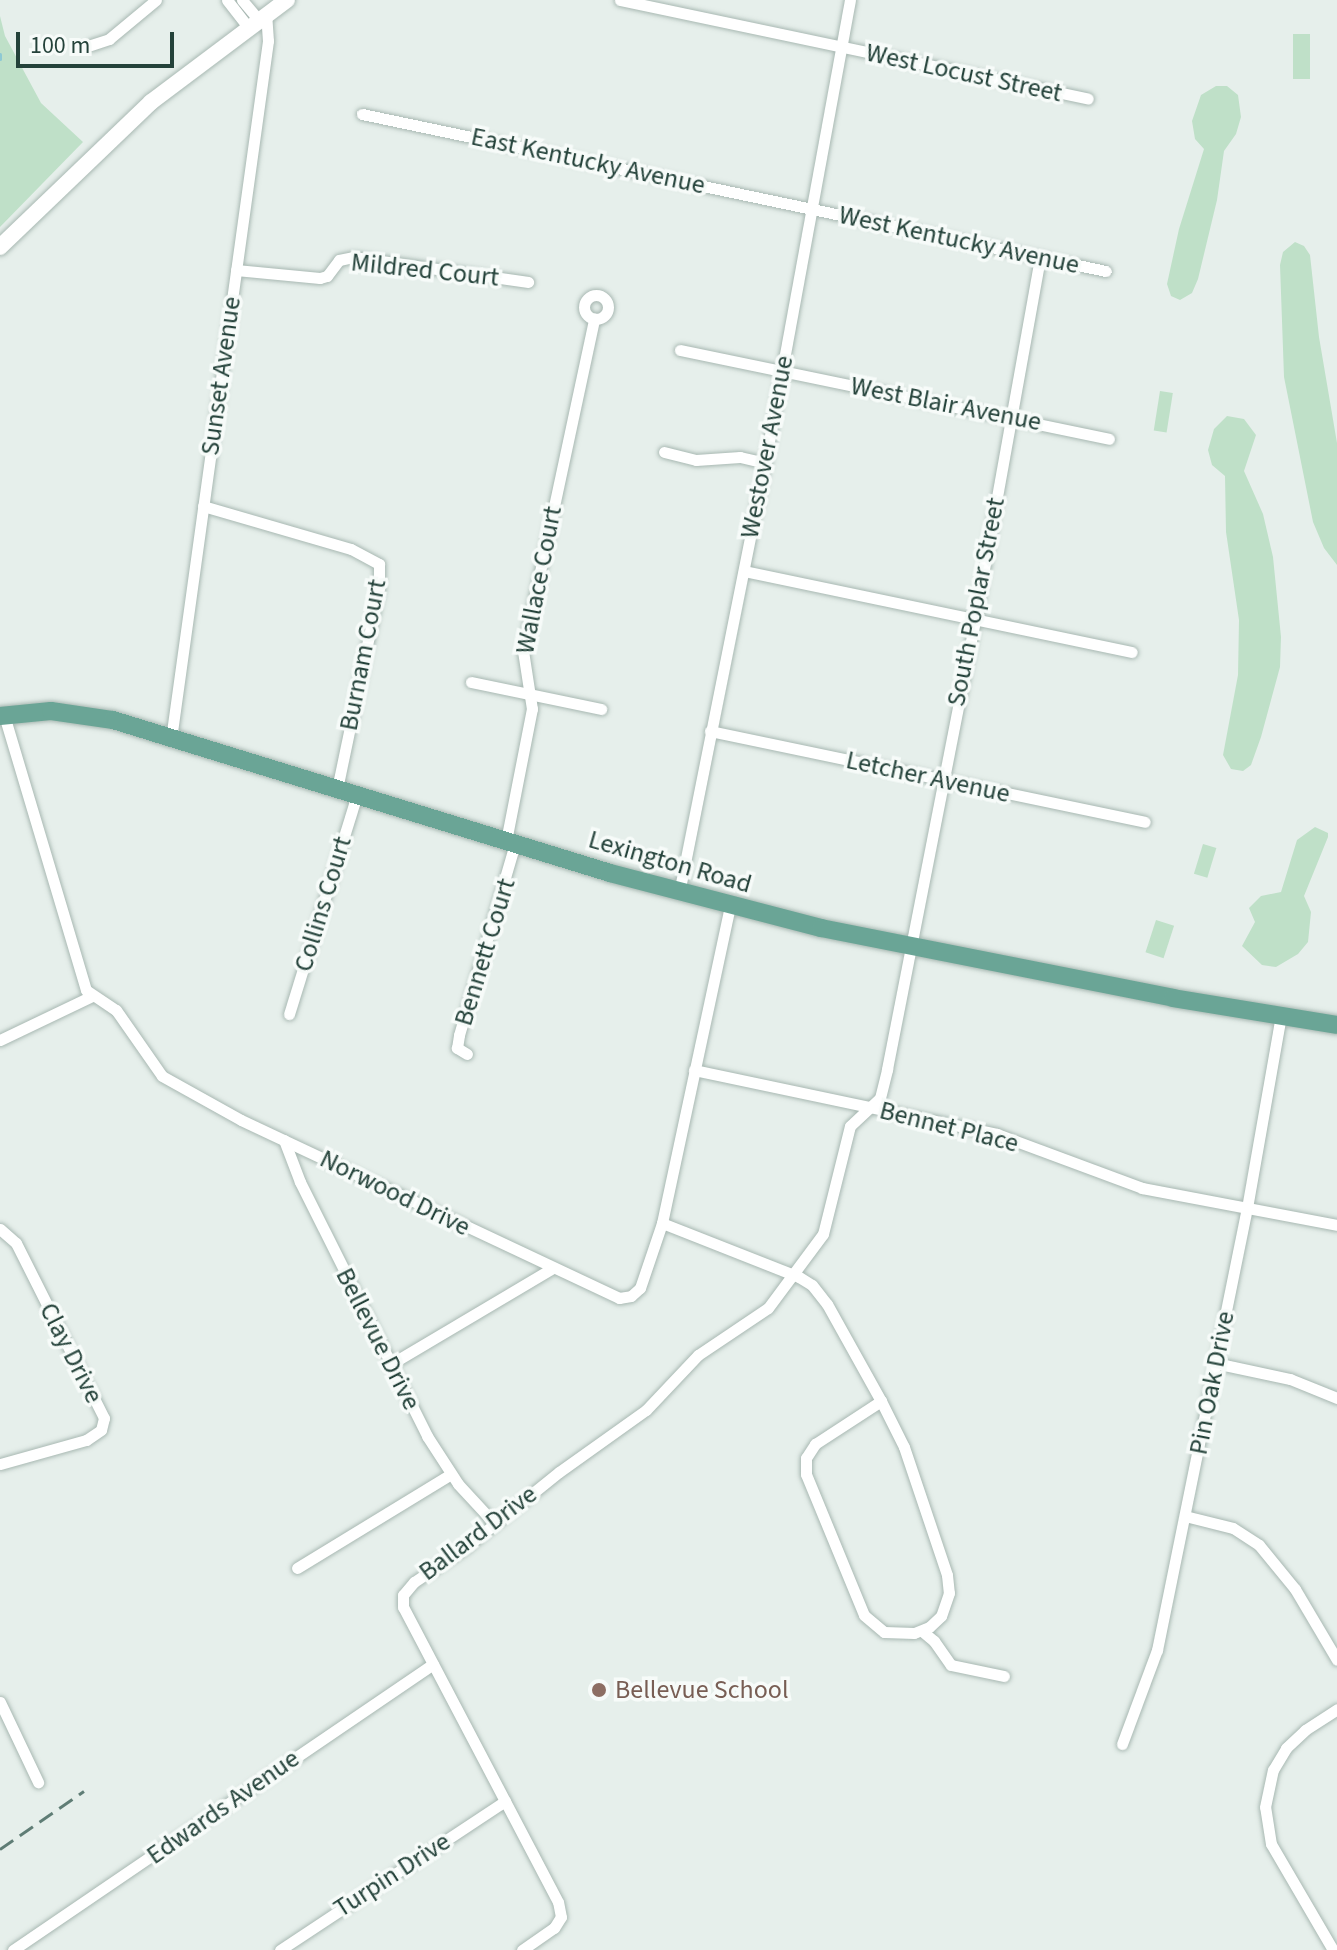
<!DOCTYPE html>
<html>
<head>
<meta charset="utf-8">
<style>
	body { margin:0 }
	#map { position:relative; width:1337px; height:1950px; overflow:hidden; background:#e6efeb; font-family:"Source Sans 3",sans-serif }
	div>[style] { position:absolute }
	.green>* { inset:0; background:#bfe0c8; transform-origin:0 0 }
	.stream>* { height:3px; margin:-1.5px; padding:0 1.5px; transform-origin:1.5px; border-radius:1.5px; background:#8ec9d4 }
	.roads { filter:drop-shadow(0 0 2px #a8b8b2) drop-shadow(0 0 2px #a8b8b2) }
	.minor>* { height:11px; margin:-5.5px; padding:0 5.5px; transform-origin:5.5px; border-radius:5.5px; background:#fff }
	.minor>.ring { margin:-5.5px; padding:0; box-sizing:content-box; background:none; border:11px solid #fff; border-radius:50% }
	.secondary>* { height:16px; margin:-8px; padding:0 8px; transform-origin:8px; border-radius:8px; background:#fff }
	.primary>* { height:18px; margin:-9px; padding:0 9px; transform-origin:9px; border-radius:9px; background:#6aa596 }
	.rail>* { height:3px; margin-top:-1.5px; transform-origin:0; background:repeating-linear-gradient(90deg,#5f7d75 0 16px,transparent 0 24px) }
	.dots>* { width:22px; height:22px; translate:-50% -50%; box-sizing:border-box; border:4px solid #f7fbf9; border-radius:50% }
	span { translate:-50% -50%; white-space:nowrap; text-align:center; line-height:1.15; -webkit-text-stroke:7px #f7fbf9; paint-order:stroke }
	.street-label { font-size:26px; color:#24423a }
	.education-label { font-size:26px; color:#785e54 }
	.left { translate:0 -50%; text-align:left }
	.scale { position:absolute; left:16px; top:32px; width:158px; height:36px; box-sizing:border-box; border:4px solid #24423a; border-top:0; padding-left:10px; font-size:24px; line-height:28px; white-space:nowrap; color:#24423a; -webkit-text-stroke:6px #f7fbf9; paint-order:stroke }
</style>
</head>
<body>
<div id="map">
	<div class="green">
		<div style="clip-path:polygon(0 16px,5px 36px,41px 103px,83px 142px,0 227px)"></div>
		<div style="left:1293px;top:34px;width:17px;height:45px"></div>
		<div style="clip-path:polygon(1216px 86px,1227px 86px,1238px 95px,1241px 117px,1236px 134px,1224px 151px,1217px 200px,1198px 279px,1192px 293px,1180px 300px,1171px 296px,1167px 284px,1179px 229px,1204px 149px,1195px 139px,1192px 121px,1201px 95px)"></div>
		<div style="clip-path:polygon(1295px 242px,1304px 246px,1310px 255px,1319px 337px,1337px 443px,1337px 565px,1324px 548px,1313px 522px,1284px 377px,1280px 265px,1283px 252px)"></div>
		<div style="left:1160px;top:391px;width:13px;height:40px;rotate:9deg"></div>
		<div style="clip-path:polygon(1227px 416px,1244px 419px,1256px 435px,1244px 471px,1263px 514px,1273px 557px,1281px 637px,1280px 667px,1261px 737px,1251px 765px,1243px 771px,1231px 769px,1223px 755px,1238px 675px,1239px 620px,1226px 532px,1225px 476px,1212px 465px,1208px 450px,1214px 429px)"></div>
		<div style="clip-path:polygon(1315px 827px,1328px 833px,1328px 837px,1304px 896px,1311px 912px,1308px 942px,1298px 954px,1276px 967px,1262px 965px,1242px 946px,1255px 922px,1249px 908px,1261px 896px,1281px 892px,1297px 840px)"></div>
		<div style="left:1203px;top:844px;width:14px;height:31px;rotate:17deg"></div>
		<div style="left:1156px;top:920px;width:19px;height:34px;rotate:18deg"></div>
	</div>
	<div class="stream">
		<div style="left:0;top:54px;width:5px;rotate:90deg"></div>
	</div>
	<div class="roads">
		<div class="minor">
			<div style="left:227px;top:0;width:34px;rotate:52deg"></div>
			<div style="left:242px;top:0;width:25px;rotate:50deg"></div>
			<div style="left:620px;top:0;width:478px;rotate:11.9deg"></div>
			<div style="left:91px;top:45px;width:19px;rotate:-18deg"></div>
			<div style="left:109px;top:39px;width:61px;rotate:-39.7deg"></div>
			<div style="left:362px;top:114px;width:760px;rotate:11.92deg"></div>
			<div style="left:236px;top:270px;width:84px;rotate:5.4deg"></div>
			<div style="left:320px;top:278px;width:7px;rotate:-16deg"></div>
			<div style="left:327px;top:276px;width:20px;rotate:-53deg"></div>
			<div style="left:339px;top:260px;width:14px;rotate:-12deg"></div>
			<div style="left:353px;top:257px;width:177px;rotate:8.1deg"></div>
			<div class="ring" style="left:584px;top:295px;width:13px;height:13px"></div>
			<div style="left:680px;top:350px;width:438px;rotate:11.7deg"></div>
			<div style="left:664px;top:452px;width:33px;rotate:14deg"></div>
			<div style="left:696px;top:460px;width:44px;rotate:-3.9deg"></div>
			<div style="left:740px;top:457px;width:26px;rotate:13deg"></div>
			<div style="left:203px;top:506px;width:154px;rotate:16.2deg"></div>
			<div style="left:351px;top:549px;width:32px;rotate:28deg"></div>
			<div style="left:379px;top:564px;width:24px;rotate:90deg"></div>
			<div style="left:379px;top:588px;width:205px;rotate:101.8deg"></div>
			<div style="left:744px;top:571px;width:396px;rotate:11.8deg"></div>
			<div style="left:471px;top:682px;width:133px;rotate:11.7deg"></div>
			<div style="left:4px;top:715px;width:287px;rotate:73.4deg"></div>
			<div style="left:86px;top:990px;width:36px;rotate:34deg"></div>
			<div style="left:116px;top:1010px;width:80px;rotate:55.1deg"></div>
			<div style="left:162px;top:1076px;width:90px;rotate:29.1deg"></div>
			<div style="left:241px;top:1120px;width:418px;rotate:25.2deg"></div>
			<div style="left:619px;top:1298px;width:12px;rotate:-9deg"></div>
			<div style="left:631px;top:1296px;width:12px;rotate:-42deg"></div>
			<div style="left:640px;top:1288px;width:69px;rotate:-71.3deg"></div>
			<div style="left:662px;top:1223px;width:323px;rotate:-77.9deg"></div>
			<div style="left:710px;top:731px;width:444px;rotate:11.8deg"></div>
			<div style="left:171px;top:739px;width:705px;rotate:-82.09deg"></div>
			<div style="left:268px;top:41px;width:27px;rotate:-94deg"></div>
			<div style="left:506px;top:841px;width:135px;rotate:-78.9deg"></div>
			<div style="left:532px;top:709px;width:59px;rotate:-98.8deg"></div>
			<div style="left:523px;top:651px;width:340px;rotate:-77.9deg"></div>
			<div style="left:679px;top:893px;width:439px;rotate:-78.7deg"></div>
			<div style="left:765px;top:463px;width:471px;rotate:-79.6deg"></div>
			<div style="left:289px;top:1014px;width:230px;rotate:-72.8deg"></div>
			<div style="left:0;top:1040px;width:102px;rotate:-25.6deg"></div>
			<div style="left:467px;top:1054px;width:12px;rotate:-149deg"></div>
			<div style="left:457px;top:1048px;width:13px;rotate:-81deg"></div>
			<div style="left:459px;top:1035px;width:199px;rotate:-73.7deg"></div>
			<div style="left:694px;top:1070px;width:310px;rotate:11.9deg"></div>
			<div style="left:997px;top:1134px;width:155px;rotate:20.4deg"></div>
			<div style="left:1142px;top:1188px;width:198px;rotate:10.7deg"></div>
			<div style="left:284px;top:1140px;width:45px;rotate:69.1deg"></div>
			<div style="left:300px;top:1182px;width:284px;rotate:63.4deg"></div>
			<div style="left:427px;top:1436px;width:57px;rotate:57.1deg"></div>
			<div style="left:458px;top:1484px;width:54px;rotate:47.2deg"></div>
			<div style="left:662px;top:1223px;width:147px;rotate:21.5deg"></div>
			<div style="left:799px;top:1277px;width:15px;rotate:32deg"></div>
			<div style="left:812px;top:1285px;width:24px;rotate:52deg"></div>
			<div style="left:827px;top:1304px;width:111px;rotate:60.9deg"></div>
			<div style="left:881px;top:1401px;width:51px;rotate:63.4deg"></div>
			<div style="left:904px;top:1447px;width:135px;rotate:71.4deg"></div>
			<div style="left:947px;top:1575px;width:18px;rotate:84deg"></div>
			<div style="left:949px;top:1593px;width:24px;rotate:109deg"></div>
			<div style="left:941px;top:1616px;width:16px;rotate:137deg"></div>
			<div style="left:929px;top:1627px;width:16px;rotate:158deg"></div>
			<div style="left:914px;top:1633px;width:30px;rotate:-178deg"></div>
			<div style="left:884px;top:1632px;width:26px;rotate:-140deg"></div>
			<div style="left:864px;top:1615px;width:152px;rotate:-112.4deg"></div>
			<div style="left:806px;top:1474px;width:16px;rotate:-90deg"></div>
			<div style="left:806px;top:1458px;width:17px;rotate:-57deg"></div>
			<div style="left:815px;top:1444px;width:79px;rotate:-33.1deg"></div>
			<div style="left:0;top:1229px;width:21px;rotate:41deg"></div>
			<div style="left:16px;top:1243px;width:196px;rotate:63.3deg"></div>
			<div style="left:104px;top:1418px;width:12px;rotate:104deg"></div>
			<div style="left:101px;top:1430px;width:18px;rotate:146deg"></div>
			<div style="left:86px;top:1440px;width:89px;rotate:164.4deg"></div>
			<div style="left:1215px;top:1363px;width:77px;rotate:12deg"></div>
			<div style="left:1290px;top:1379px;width:51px;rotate:22deg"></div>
			<div style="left:391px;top:1364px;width:186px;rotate:-30.7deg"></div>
			<div style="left:1185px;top:1516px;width:49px;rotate:14deg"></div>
			<div style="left:1233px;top:1528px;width:31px;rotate:33deg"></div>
			<div style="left:1259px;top:1545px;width:57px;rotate:50.7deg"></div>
			<div style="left:1295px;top:1589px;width:82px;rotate:59.4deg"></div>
			<div style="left:297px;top:1568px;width:180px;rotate:-31.4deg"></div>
			<div style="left:922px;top:1631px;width:16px;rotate:40deg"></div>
			<div style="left:934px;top:1641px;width:29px;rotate:55deg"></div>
			<div style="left:951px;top:1665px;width:54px;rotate:11.7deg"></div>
			<div style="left:0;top:1702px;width:89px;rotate:64.6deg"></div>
			<div style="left:1122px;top:1744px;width:100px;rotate:-69.6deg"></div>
			<div style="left:1157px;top:1650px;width:451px;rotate:-78.5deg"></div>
			<div style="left:1247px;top:1208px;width:195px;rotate:-80deg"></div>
			<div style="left:13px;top:1950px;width:508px;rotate:-34.25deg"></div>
			<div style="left:280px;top:1950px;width:270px;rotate:-33.5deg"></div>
			<div style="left:522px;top:1950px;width:39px;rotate:-35deg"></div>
			<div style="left:554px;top:1928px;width:13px;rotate:-58deg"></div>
			<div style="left:561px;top:1917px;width:15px;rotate:-101deg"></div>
			<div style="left:558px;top:1902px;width:333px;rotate:-117.7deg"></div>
			<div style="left:403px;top:1607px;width:12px;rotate:-90deg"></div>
			<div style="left:403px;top:1595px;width:17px;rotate:-50deg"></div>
			<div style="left:414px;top:1582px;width:63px;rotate:-33.9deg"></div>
			<div style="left:466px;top:1547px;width:119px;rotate:-38.9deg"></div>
			<div style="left:559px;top:1472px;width:107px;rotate:-35.5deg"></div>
			<div style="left:646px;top:1410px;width:76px;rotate:-46.6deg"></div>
			<div style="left:698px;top:1355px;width:84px;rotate:-33.9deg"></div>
			<div style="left:768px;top:1308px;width:92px;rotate:-53.4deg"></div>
			<div style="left:823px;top:1234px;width:111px;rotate:-76deg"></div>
			<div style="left:850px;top:1126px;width:41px;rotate:-43deg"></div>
			<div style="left:880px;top:1098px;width:30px;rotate:-76deg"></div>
			<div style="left:887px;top:1069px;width:459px;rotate:-78.9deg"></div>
			<div style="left:975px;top:619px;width:368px;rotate:-79.8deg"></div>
			<div style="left:1333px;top:1950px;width:123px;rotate:-120.3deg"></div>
			<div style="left:1271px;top:1844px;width:37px;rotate:-99deg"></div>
			<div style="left:1265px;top:1807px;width:38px;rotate:-78deg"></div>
			<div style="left:1273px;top:1770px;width:26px;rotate:-59deg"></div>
			<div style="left:1286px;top:1748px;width:26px;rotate:-43deg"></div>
			<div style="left:1305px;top:1730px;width:38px;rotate:-33deg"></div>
		</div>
		<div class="secondary">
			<div style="left:0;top:247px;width:209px;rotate:-43.8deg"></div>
			<div style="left:151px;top:102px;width:170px;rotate:-36.9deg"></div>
		</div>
		<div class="primary">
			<div style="left:0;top:716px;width:51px;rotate:-5.6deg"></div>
			<div style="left:51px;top:711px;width:63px;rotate:8.3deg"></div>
			<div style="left:113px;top:720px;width:520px;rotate:17.11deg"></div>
			<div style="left:610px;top:873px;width:218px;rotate:14.6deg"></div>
			<div style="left:821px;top:928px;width:359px;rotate:11.2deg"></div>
			<div style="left:1173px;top:998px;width:166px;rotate:9.3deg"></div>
		</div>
	</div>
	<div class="rail">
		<div style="left:0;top:1849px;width:102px;rotate:-34.6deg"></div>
	</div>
	<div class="dots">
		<div style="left:599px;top:1690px;background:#8d6e63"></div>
	</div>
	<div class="street-label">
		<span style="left:964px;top:73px;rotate:12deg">West Locust Street</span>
		<span style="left:588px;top:161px;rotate:12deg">East Kentucky Avenue</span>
		<span style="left:959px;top:240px;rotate:12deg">West Kentucky Avenue</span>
		<span style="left:425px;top:270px;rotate:6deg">Mildred Court</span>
		<span style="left:221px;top:376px;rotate:-82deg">Sunset Avenue</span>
		<span style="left:946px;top:404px;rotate:11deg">West Blair Avenue</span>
		<span style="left:767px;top:447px;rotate:-79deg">Westover Avenue</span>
		<span style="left:539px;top:580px;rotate:-79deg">Wallace Court</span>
		<span style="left:976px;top:602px;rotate:-79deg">South Poplar Street</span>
		<span style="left:363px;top:655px;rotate:-79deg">Burnam Court</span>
		<span style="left:928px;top:777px;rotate:12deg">Letcher Avenue</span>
		<span style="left:670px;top:862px;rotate:16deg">Lexington Road</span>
		<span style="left:323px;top:904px;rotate:-73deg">Collins Court</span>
		<span style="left:485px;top:952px;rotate:-73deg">Bennett Court</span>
		<span style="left:949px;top:1127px;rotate:14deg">Bennet Place</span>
		<span style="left:395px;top:1193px;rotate:26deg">Norwood Drive</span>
		<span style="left:378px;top:1339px;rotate:63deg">Bellevue Drive</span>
		<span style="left:71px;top:1353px;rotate:63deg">Clay Drive</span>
		<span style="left:1212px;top:1383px;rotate:-79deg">Pin Oak Drive</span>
		<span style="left:478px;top:1533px;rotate:-37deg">Ballard Drive</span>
		<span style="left:223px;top:1807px;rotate:-35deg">Edwards Avenue</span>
		<span style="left:392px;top:1875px;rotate:-33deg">Turpin Drive</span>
	</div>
	<div class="education-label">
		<span class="left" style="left:615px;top:1690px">Bellevue School</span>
	</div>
	<div class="scale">100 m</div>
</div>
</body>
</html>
